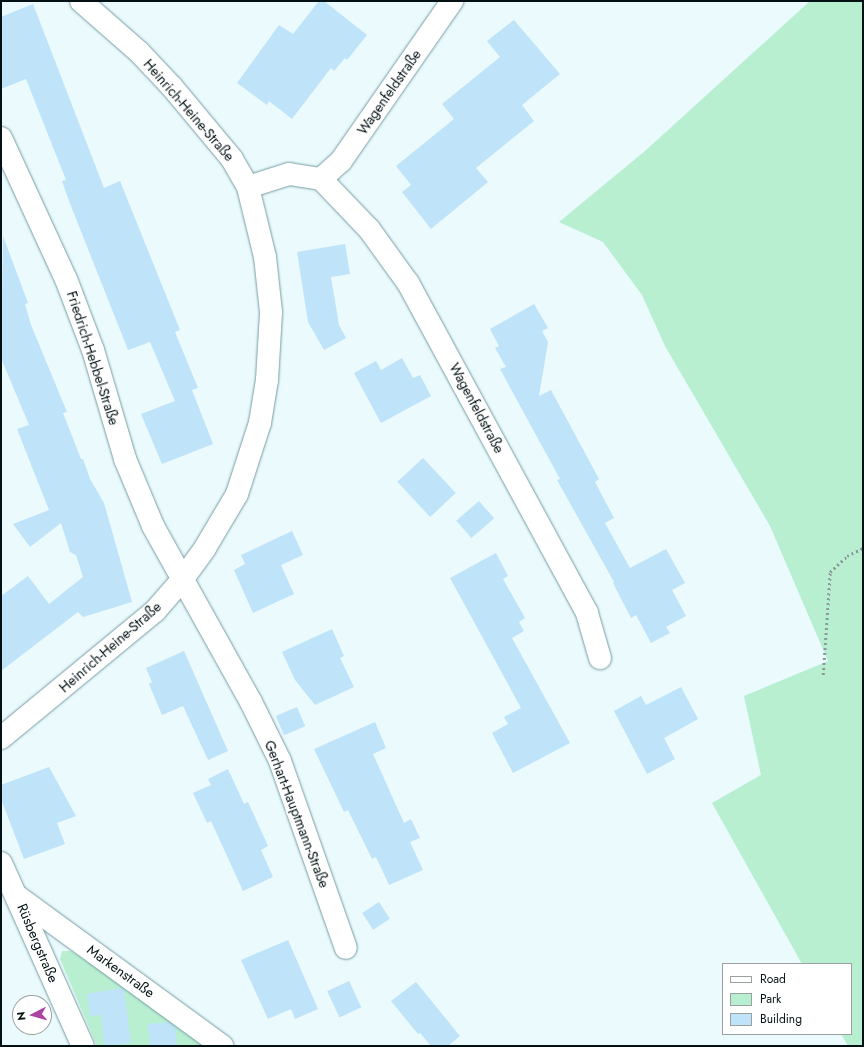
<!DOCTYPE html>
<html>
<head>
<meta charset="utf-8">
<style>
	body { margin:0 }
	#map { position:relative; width:864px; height:1047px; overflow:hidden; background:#eafafd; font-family:Jost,sans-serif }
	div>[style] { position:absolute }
	.green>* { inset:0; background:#b8efd1 }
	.building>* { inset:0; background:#bfe3f8; transform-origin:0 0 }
	.path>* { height:2.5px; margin-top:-1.25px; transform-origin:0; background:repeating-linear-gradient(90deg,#8a999c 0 2px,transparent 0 5px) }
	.roads { filter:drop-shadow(0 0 1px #769ca3) drop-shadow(0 0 1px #769ca3) }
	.minor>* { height:22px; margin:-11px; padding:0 11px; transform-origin:11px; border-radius:11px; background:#fff }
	span { translate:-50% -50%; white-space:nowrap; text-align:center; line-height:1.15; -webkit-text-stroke:3px #fff; paint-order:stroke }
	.street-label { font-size:14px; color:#041114 }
	.frame { position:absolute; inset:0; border:2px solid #041114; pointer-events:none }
	.legend { position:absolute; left:722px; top:963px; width:130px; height:72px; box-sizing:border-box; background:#fff; border:1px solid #9ba0a1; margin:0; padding:5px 7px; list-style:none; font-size:12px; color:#041114 }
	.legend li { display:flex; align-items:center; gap:8px; height:20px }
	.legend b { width:20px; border:1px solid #9ba0a1 }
	.north { position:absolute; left:12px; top:995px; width:40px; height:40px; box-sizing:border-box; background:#fff; border:1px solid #9ba0a1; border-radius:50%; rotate:264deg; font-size:11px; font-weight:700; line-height:16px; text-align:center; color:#041114 }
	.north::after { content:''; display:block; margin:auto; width:14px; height:18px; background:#ad42a3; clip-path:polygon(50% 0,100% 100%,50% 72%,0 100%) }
</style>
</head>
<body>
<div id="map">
	<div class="green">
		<div style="clip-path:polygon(810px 1px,863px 1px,863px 1046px,848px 1046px,841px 1034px,851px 1034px,851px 964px,802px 964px,712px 803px,761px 775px,744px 696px,828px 661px,770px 526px,665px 346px,642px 295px,603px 242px,559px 222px,645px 151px)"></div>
		<div style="clip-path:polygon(62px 951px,71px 951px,155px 1002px,211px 1046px,97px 1046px,60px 959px)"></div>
	</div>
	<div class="building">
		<div style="clip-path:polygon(319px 1px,324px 1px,367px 35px,347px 60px,345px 58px,334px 71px,331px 68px,292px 119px,269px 101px,267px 105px,237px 83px,279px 25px,293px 34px)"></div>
		<div style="clip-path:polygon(33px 4px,104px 188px,120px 181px,180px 330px,175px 332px,198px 388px,192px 390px,213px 444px,162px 464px,141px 414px,175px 401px,150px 342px,128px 350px,69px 201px,62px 181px,66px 180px,26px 79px,1px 89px,1px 17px)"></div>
		<div style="clip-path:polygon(514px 20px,560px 74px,522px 105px,534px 121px,476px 168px,488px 182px,431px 229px,402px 192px,411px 185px,396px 166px,454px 119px,442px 104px,500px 57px,487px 41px)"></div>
		<div style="clip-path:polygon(3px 236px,28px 303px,25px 304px,31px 325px,67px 412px,63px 413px,81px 459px,83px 459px,90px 479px,104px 503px,132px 602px,83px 617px,78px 612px,1px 671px,1px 596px,28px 576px,49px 604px,83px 577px,76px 555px,70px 552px,61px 523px,30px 547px,13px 524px,49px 510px,17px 429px,29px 425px,1px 358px)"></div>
		<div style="clip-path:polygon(345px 244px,350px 274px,331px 277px,339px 325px,346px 338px,324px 350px,308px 322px,297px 252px)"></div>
		<div style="clip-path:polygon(534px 304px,548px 328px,542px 331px,548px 342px,539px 396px,551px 390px,599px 479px,595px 482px,614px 518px,605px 523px,630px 568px,666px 549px,685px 583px,672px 590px,686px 616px,666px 627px,670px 633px,651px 643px,636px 615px,631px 618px,613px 583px,614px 582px,557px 480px,560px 479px,500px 369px,506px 367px,495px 348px,499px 346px,490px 329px)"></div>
		<div style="clip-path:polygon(402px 358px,413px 378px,420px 375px,431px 396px,381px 423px,354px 373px,376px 361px,381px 370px)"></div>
		<div style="left:423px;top:458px;width:48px;height:35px;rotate:47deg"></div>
		<div style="left:479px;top:501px;width:23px;height:30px;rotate:49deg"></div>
		<div style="clip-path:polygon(292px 531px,303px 555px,281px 565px,294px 594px,253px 613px,234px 570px,245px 564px,241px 555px)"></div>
		<div style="clip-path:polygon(496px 553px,508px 576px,503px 579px,525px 618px,519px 622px,524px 631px,512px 638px,570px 743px,513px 773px,492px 733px,508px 724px,504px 717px,521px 708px,450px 578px)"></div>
		<div style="clip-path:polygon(332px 629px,344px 656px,340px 658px,354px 687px,315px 705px,295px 680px,282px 652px)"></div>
		<div style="clip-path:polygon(184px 651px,228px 751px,208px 760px,183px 706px,162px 715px,149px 684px,152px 682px,146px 668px)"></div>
		<div style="clip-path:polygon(681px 687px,698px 719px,664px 738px,675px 759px,647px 774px,614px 711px,641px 696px,646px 705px)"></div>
		<div style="left:297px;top:707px;width:21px;height:23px;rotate:67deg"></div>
		<div style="clip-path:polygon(375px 722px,386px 748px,373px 754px,404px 823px,411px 819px,420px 838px,410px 842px,423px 870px,389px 885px,376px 857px,372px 859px,348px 810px,344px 812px,314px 749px)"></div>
		<div style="clip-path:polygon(49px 767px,76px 816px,57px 823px,65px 844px,24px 859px,1px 799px,1px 785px)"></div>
		<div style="clip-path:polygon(228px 769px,244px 804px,248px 802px,268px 846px,261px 850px,273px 877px,243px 891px,211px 821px,207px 823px,193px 793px,211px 785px,208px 779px)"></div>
		<div style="left:379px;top:902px;width:20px;height:20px;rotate:57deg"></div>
		<div style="clip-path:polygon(288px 940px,318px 1009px,295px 1019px,291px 1009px,268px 1019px,241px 960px)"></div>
		<div style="left:349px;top:981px;width:29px;height:24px;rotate:65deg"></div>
		<div style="clip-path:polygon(416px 982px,460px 1036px,448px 1046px,431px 1046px,420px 1033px,418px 1034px,391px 1001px)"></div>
		<div style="clip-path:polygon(122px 988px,124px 990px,131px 1043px,104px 1046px,101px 1015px,90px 1016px,87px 994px)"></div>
		<div style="clip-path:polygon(168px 1022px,175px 1027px,177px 1046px,150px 1046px,148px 1024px)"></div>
	</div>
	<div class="path">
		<div style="left:823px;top:675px;width:103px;rotate:-86.1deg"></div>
		<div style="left:830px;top:572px;width:23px;rotate:-43deg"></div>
		<div style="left:847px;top:556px;width:18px;rotate:-27deg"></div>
	</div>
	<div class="roads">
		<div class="minor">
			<div style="left:1px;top:138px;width:155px;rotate:65.3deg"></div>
			<div style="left:66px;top:279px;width:76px;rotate:69.2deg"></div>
			<div style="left:93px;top:350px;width:114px;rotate:73.6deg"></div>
			<div style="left:125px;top:459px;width:73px;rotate:67.3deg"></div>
			<div style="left:153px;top:526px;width:201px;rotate:60.9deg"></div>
			<div style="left:251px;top:702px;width:66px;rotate:63.8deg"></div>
			<div style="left:280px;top:761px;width:198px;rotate:70.6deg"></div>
			<div style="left:321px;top:179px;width:69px;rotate:46.2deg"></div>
			<div style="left:369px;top:229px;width:67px;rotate:54.2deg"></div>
			<div style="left:408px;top:283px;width:375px;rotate:61.5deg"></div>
			<div style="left:587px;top:613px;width:47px;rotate:73.9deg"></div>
			<div style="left:248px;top:187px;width:43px;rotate:-17.6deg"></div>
			<div style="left:289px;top:174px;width:32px;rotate:9deg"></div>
			<div style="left:321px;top:179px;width:27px;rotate:-42deg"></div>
			<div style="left:341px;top:161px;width:195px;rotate:-55.2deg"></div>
			<div style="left:1px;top:738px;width:200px;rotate:-39.5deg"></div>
			<div style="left:155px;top:611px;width:41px;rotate:-48.9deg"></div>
			<div style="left:182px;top:580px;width:39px;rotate:-54deg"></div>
			<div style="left:205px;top:548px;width:63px;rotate:-59.3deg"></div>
			<div style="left:237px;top:494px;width:75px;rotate:-72.1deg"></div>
			<div style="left:260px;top:423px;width:44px;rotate:-80.8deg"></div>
			<div style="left:267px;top:380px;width:68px;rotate:-86.6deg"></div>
			<div style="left:271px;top:312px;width:55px;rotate:-96.2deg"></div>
			<div style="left:265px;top:257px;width:72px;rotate:-103.7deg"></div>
			<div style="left:248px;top:187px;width:32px;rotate:-120deg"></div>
			<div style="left:232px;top:159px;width:94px;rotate:-129.8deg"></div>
			<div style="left:172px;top:87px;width:48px;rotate:-133.3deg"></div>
			<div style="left:139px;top:52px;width:77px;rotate:-138.7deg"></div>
			<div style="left:1px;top:863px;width:201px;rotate:65.9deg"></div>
			<div style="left:18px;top:897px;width:253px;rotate:36.1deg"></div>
		</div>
	</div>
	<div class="street-label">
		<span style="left:389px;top:92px;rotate:-55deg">Wagenfeldstraße</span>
		<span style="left:189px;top:110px;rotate:49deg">Heinrich-Heine-Straße</span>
		<span style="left:93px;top:358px;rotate:72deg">Friedrich-Hebbel-Straße</span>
		<span style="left:477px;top:408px;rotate:62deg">Wagenfeldstraße</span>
		<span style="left:110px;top:647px;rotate:-41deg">Heinrich-Heine-Straße</span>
		<span style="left:297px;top:814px;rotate:69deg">Gerhart-Hauptmann-Straße</span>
		<span style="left:38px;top:943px;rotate:67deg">Rüsbergstraße</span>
		<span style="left:121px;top:971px;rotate:36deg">Markenstraße</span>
	</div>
	<div class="frame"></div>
	<ul class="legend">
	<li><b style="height:5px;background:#fff"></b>Road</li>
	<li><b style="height:11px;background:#b8efd1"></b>Park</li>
	<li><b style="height:11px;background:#bfe3f8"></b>Building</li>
	</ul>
	<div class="north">N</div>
</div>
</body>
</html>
